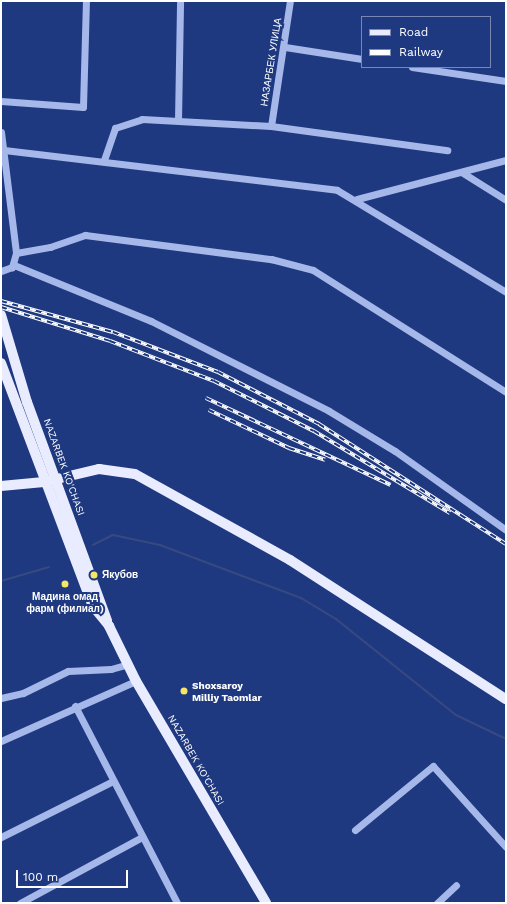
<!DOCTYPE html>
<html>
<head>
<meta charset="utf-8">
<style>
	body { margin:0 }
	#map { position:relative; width:507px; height:904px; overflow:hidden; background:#1f3981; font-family:"Work Sans",sans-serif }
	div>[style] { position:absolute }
	.stream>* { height:2px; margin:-1px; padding:0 1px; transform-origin:1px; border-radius:1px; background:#374a80 }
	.minor>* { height:7px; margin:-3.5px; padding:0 3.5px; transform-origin:3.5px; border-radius:3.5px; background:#a5b8e9 }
	.major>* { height:10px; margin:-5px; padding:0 5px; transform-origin:5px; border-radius:5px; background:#e8ecfe }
	.rail>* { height:3.5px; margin-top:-1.75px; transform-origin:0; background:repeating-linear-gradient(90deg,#1f3981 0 6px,#fff 0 12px); box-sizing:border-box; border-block:1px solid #fff }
	.dots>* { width:11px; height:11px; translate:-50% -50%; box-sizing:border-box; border:2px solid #1f3981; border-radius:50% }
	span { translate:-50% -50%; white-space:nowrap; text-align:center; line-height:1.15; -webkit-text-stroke:4px #1f3981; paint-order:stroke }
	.street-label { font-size:10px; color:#fff }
	.poi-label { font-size:10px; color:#fff; font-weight:700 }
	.left { translate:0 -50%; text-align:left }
	.frame { position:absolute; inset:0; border:2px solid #fff; pointer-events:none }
	.legend { position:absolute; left:361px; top:16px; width:130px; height:52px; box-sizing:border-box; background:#1f3981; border:1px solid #7988b3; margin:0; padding:5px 7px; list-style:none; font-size:12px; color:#fff }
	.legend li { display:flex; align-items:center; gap:8px; height:20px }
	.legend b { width:20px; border:1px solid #7988b3 }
	.scale { position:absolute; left:16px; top:870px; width:112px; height:18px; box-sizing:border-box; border:2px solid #fff; border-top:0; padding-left:5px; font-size:12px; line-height:14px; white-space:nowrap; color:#fff; -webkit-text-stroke:3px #1f3981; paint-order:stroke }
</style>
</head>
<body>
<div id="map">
	<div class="stream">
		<div style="left:93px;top:545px;width:22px;rotate:-27deg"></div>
		<div style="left:113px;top:535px;width:48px;rotate:12deg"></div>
		<div style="left:160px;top:545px;width:151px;rotate:20.6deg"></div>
		<div style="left:301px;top:598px;width:41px;rotate:31deg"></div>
		<div style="left:336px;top:619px;width:154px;rotate:38.7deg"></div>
		<div style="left:456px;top:715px;width:55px;rotate:25.6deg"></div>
		<div style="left:1px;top:581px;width:50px;rotate:-16.3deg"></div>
	</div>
	<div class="minor">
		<div style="left:285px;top:47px;width:78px;rotate:8.9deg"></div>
		<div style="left:412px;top:67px;width:95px;rotate:8.5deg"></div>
		<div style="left:1px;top:101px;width:82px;rotate:4.2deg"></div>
		<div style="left:83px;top:107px;width:106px;rotate:-88.4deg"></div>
		<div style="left:178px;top:120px;width:119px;rotate:-89deg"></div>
		<div style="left:271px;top:126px;width:126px;rotate:-81.4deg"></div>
		<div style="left:1px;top:132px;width:122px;rotate:82.9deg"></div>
		<div style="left:16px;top:253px;width:15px;rotate:106deg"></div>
		<div style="left:12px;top:267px;width:12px;rotate:160deg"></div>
		<div style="left:4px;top:150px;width:335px;rotate:6.8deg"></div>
		<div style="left:337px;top:190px;width:197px;rotate:31.1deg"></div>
		<div style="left:104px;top:160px;width:34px;rotate:-71deg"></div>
		<div style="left:115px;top:128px;width:28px;rotate:-18deg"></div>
		<div style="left:142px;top:119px;width:129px;rotate:3.1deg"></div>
		<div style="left:271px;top:126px;width:178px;rotate:7.8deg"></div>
		<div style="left:463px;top:173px;width:51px;rotate:32.1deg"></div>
		<div style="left:357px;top:199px;width:154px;rotate:-14.7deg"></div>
		<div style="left:16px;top:253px;width:35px;rotate:-10deg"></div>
		<div style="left:50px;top:247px;width:37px;rotate:-19deg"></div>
		<div style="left:85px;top:235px;width:188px;rotate:7.4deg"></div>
		<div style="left:271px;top:259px;width:43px;rotate:14.7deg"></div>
		<div style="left:313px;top:270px;width:228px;rotate:32.3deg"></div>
		<div style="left:14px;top:265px;width:148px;rotate:22.2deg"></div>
		<div style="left:151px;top:321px;width:199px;rotate:26.8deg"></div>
		<div style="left:329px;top:411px;width:77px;rotate:31.2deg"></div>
		<div style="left:395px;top:451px;width:136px;rotate:35.4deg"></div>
		<div style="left:1px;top:698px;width:23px;rotate:-13deg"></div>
		<div style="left:23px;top:693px;width:50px;rotate:-26.1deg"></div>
		<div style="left:68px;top:671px;width:43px;rotate:-2.7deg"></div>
		<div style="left:111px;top:669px;width:18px;rotate:-16deg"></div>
		<div style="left:75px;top:706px;width:222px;rotate:62.6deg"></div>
		<div style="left:1px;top:741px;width:148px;rotate:-24deg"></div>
		<div style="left:355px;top:830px;width:101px;rotate:-39.4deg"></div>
		<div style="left:433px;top:766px;width:109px;rotate:48deg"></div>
		<div style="left:1px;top:837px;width:125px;rotate:-26.6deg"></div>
		<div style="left:20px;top:903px;width:139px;rotate:-28.4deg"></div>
		<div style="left:437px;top:903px;width:26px;rotate:-43deg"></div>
	</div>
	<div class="major">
		<div style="left:1px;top:315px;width:91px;rotate:73.4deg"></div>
		<div style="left:27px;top:402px;width:233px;rotate:69.9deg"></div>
		<div style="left:1px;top:363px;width:260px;rotate:69.3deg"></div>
		<div style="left:93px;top:606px;width:26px;rotate:51deg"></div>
		<div style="left:109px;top:626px;width:61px;rotate:63.9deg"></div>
		<div style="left:136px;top:681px;width:257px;rotate:59.6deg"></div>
		<div style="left:1px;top:486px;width:43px;rotate:-5.3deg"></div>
		<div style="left:44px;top:482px;width:57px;rotate:-13.3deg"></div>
		<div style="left:99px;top:469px;width:36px;rotate:8deg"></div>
		<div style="left:135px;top:474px;width:177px;rotate:29deg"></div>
		<div style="left:290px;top:560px;width:257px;rotate:32.8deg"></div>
	</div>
	<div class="rail">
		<div style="left:1px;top:301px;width:116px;rotate:15.5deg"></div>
		<div style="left:113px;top:332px;width:112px;rotate:20.9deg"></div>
		<div style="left:218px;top:372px;width:114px;rotate:27.2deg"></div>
		<div style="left:319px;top:424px;width:222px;rotate:32.7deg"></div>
		<div style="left:1px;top:307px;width:114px;rotate:17.3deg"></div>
		<div style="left:110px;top:341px;width:111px;rotate:21deg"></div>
		<div style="left:214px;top:381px;width:112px;rotate:26.6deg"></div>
		<div style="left:314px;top:431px;width:159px;rotate:31.1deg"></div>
		<div style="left:206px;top:398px;width:204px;rotate:25.2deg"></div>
		<div style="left:209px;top:410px;width:89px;rotate:25.4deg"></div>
		<div style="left:289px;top:448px;width:38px;rotate:18deg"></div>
	</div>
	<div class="dots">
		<div style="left:94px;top:575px;background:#f7e665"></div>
		<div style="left:65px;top:584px;background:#f7e665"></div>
		<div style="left:184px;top:691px;background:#f7e665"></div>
	</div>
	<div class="street-label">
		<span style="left:271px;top:62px;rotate:-81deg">НАЗАРБЕК УЛИЦА</span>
		<span style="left:64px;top:467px;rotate:70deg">NAZARBEK KO'CHASI</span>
		<span style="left:196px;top:760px;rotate:60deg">NAZARBEK KO'CHASI</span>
	</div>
	<div class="poi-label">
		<span class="left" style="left:102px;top:575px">Якубов</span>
		<span style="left:65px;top:602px">Мадина омад<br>фарм (филиал)</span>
		<span class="left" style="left:192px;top:691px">Shoxsaroy<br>Milliy Taomlar</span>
	</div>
	<div class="frame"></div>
	<ul class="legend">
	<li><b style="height:5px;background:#e8ecfe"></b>Road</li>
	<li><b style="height:5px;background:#fff"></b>Railway</li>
	</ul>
	<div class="scale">100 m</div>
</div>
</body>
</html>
